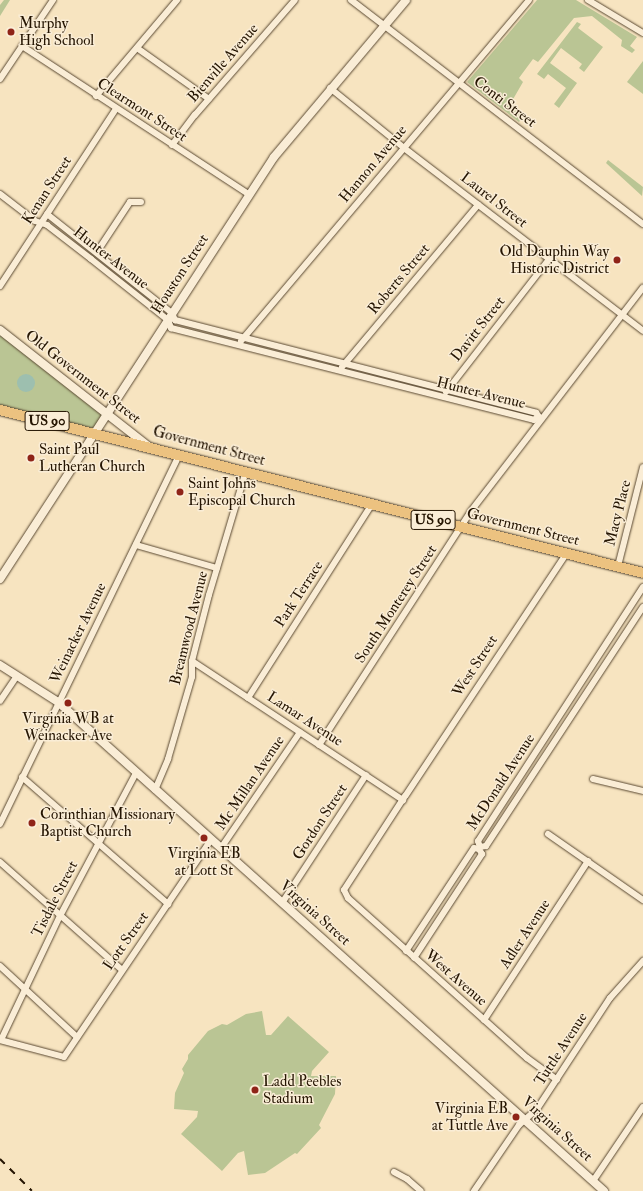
<!DOCTYPE html>
<html>
<head>
<meta charset="utf-8">
<style>
	body { margin:0 }
	#map { position:relative; width:643px; height:1191px; overflow:hidden; background:#f7e4c0; font-family:"IM FELL Double Pica",serif }
	div>[style] { position:absolute }
	.green>* { inset:0; background:#bac594 }
	.water>* { inset:0; background:#9dbfaf }
	.round { border-radius:50% }
	.roads { filter:drop-shadow(0 0 1px #5a4932) drop-shadow(0 0 1px #5a4932) }
	.minor>* { height:6px; margin:-3px; padding:0 3px; transform-origin:3px; border-radius:3px; background:#faedd6 }
	.tertiary>* { height:8px; margin:-4px; padding:0 4px; transform-origin:4px; border-radius:4px; background:#faedd6 }
	.primary>* { height:10px; margin:-5px; padding:0 5px; transform-origin:5px; border-radius:5px; background:#ecc280 }
	.rail>* { height:2px; margin-top:-1px; transform-origin:0; background:repeating-linear-gradient(90deg,#251502 0 7px,transparent 0 14px) }
	.dots>* { width:11px; height:11px; translate:-50% -50%; box-sizing:border-box; border:2px solid #faedd6; border-radius:50% }
	span { translate:-50% -50%; white-space:nowrap; text-align:center; line-height:1.15; -webkit-text-stroke:3px #faedd6; paint-order:stroke }
	.shield-label span { padding:1px 3px; background:#faedd6; border:1px solid; border-radius:3px; -webkit-text-stroke-width:0 }
	.shield-label { font-size:14px; color:#251502; font-weight:700 }
	.poi-label { font-size:15px; color:#251502 }
	.left { translate:0 -50%; text-align:left }
	.right { translate:-100% -50%; text-align:right }
	.street-label { font-size:15px; color:#251502 }
</style>
</head>
<body>
<div id="map">
	<div class="green">
		<div style="clip-path:polygon(4px 0,10px 0,0 16px,0 5px)"></div>
		<div style="clip-path:polygon(537px 0,576px 0,637px 37px,630px 46px,635px 50px,632px 53px,621px 46px,622px 40px,592px 16px,574px 18px,538px 62px,533px 59px,519px 78px,523px 82px,512px 101px,515px 107px,525px 115px,519px 122px,467px 82px)"></div>
		<div style="clip-path:polygon(577px 22px,581px 24px,578px 28px,603px 47px,584px 72px,579px 68px,582px 64px,561px 48px,550px 63px,577px 83px,559px 108px,554px 104px,566px 88px,548px 74px,544px 79px,537px 74px)"></div>
		<div style="clip-path:polygon(643px 61px,643px 94px,627px 82px)"></div>
		<div style="clip-path:polygon(608px 160px,643px 187px,642px 196px,606px 163px)"></div>
		<div style="clip-path:polygon(0 330px,106px 413px,93px 432px,0 410px)"></div>
		<div style="clip-path:polygon(262px 1011px,266px 1035px,271px 1035px,288px 1016px,329px 1052px,312px 1071px,311px 1076px,336px 1076px,335px 1094px,319px 1125px,321px 1128px,297px 1154px,295px 1153px,265px 1173px,248px 1175px,244px 1151px,238px 1153px,222px 1171px,181px 1134px,197px 1117px,198px 1111px,174px 1109px,175px 1093px,184px 1073px,182px 1069px,188px 1059px,188px 1055px,208px 1031px,222px 1024px,227px 1025px,246px 1014px)"></div>
	</div>
	<div class="water">
		<div class="round" style="left:17px;top:374px;width:18px;height:18px"></div>
	</div>
	<div class="roads">
		<div class="minor">
			<div style="left:351px;top:0;width:368px;rotate:37.5deg"></div>
			<div style="left:588px;top:0;width:64px;rotate:31deg"></div>
			<div style="left:22px;top:46px;width:270px;rotate:33.2deg"></div>
			<div style="left:137px;top:48px;width:88px;rotate:35.3deg"></div>
			<div style="left:0;top:79px;width:95px;rotate:-56.1deg"></div>
			<div style="left:330px;top:88px;width:95px;rotate:39deg"></div>
			<div style="left:404px;top:148px;width:301px;rotate:37.4deg"></div>
			<div style="left:96px;top:96px;width:126px;rotate:-49.8deg"></div>
			<div style="left:172px;top:145px;width:38px;rotate:-53deg"></div>
			<div style="left:195px;top:115px;width:152px;rotate:-49deg"></div>
			<div style="left:0;top:194px;width:44px;rotate:37.6deg"></div>
			<div style="left:35px;top:221px;width:13px;rotate:18deg"></div>
			<div style="left:47px;top:225px;width:56px;rotate:37.7deg"></div>
			<div style="left:91px;top:259px;width:98px;rotate:38.4deg"></div>
			<div style="left:168px;top:320px;width:9px;rotate:69deg"></div>
			<div style="left:171px;top:328px;width:374px;rotate:14.2deg"></div>
			<div style="left:534px;top:420px;width:5px;rotate:-37deg"></div>
			<div style="left:47px;top:214px;width:159px;rotate:38.4deg"></div>
			<div style="left:172px;top:313px;width:8px;rotate:67deg"></div>
			<div style="left:175px;top:320px;width:373px;rotate:14.4deg"></div>
			<div style="left:536px;top:413px;width:8px;rotate:50deg"></div>
			<div style="left:97px;top:252px;width:60px;rotate:-56.6deg"></div>
			<div style="left:130px;top:202px;width:11px"></div>
			<div style="left:0;top:286px;width:212px;rotate:-56.8deg"></div>
			<div style="left:241px;top:341px;width:446px;rotate:-49.8deg"></div>
			<div style="left:342px;top:367px;width:212px;rotate:-50deg"></div>
			<div style="left:446px;top:392px;width:168px;rotate:-52.2deg"></div>
			<div style="left:136px;top:545px;width:84px;rotate:15.9deg"></div>
			<div style="left:618px;top:566px;width:102px;rotate:-75.8deg"></div>
			<div style="left:643px;top:587px;width:303px;rotate:123deg"></div>
			<div style="left:478px;top:841px;width:6px;rotate:72deg"></div>
			<div style="left:480px;top:847px;width:6px;rotate:-9deg"></div>
			<div style="left:486px;top:846px;width:286px;rotate:-56.7deg"></div>
			<div style="left:192px;top:661px;width:253px;rotate:33.4deg"></div>
			<div style="left:248px;top:698px;width:230px;rotate:-57.4deg"></div>
			<div style="left:0;top:701px;width:30px;rotate:-56deg"></div>
			<div style="left:319px;top:745px;width:279px;rotate:-57deg"></div>
			<div style="left:471px;top:511px;width:282px;rotate:-52.4deg"></div>
			<div style="left:22px;top:777px;width:194px;rotate:41deg"></div>
			<div style="left:593px;top:779px;width:51px;rotate:13.5deg"></div>
			<div style="left:155px;top:790px;width:34px;rotate:-67deg"></div>
			<div style="left:168px;top:759px;width:85px;rotate:-73.7deg"></div>
			<div style="left:192px;top:677px;width:16px;rotate:-90deg"></div>
			<div style="left:192px;top:661px;width:68px;rotate:-75.6deg"></div>
			<div style="left:209px;top:595px;width:129px;rotate:-73.4deg"></div>
			<div style="left:406px;top:795px;width:291px;rotate:-56.4deg"></div>
			<div style="left:405px;top:796px;width:112px;rotate:123deg"></div>
			<div style="left:344px;top:890px;width:9px;rotate:63deg"></div>
			<div style="left:348px;top:898px;width:240px;rotate:41.8deg"></div>
			<div style="left:527px;top:1058px;width:37px;rotate:36deg"></div>
			<div style="left:0;top:824px;width:410px;rotate:-64.1deg"></div>
			<div style="left:548px;top:834px;width:116px;rotate:34.8deg"></div>
			<div style="left:221px;top:848px;width:140px;rotate:-55.7deg"></div>
			<div style="left:0;top:862px;width:163px;rotate:41.5deg"></div>
			<div style="left:282px;top:903px;width:153px;rotate:-56.7deg"></div>
			<div style="left:406px;top:951px;width:123px;rotate:-56.6deg"></div>
			<div style="left:474px;top:848px;width:5px;rotate:11deg"></div>
			<div style="left:479px;top:849px;width:6px;rotate:59deg"></div>
			<div style="left:482px;top:854px;width:124px;rotate:123.2deg"></div>
			<div style="left:0;top:966px;width:105px;rotate:42.7deg"></div>
			<div style="left:484px;top:1020px;width:190px;rotate:-56.8deg"></div>
			<div style="left:0;top:1040px;width:66px;rotate:14.9deg"></div>
			<div style="left:64px;top:1057px;width:262px;rotate:-55.9deg"></div>
			<div style="left:1px;top:1040px;width:137px;rotate:-64.6deg"></div>
			<div style="left:60px;top:916px;width:162px;rotate:-62deg"></div>
			<div style="left:394px;top:1172px;width:15px;rotate:28deg"></div>
			<div style="left:407px;top:1179px;width:18px;rotate:41deg"></div>
			<div style="left:593px;top:1181px;width:89px;rotate:-56deg"></div>
			<div style="left:474px;top:1191px;width:80px;rotate:-55.7deg"></div>
			<div style="left:519px;top:1125px;width:24px;rotate:-42deg"></div>
			<div style="left:537px;top:1109px;width:133px;rotate:-56.7deg"></div>
			<div style="left:610px;top:998px;width:50px;rotate:-48.3deg"></div>
		</div>
		<div class="tertiary">
			<div style="left:0;top:330px;width:188px;rotate:38.1deg"></div>
			<div style="left:0;top:579px;width:503px;rotate:-57deg"></div>
			<div style="left:274px;top:157px;width:205px;rotate:-49.9deg"></div>
			<div style="left:0;top:665px;width:69px;rotate:32.5deg"></div>
			<div style="left:58px;top:702px;width:733px;rotate:41.85deg"></div>
		</div>
		<div class="primary">
			<div style="left:0;top:410px;width:663px;rotate:14.22deg"></div>
		</div>
	</div>
	<div class="rail">
		<div style="left:0;top:1159px;width:45px;rotate:45deg"></div>
	</div>
	<div class="dots">
		<div style="left:11px;top:32px;background:#8f2418"></div>
		<div style="left:617px;top:260px;background:#8f2418"></div>
		<div style="left:31px;top:458px;background:#8f2418"></div>
		<div style="left:180px;top:492px;background:#8f2418"></div>
		<div style="left:68px;top:703px;background:#8f2418"></div>
		<div style="left:32px;top:823px;background:#8f2418"></div>
		<div style="left:204px;top:838px;background:#8f2418"></div>
		<div style="left:255px;top:1090px;background:#8f2418"></div>
		<div style="left:516px;top:1117px;background:#8f2418"></div>
	</div>
	<div class="shield-label">
		<span style="left:47px;top:421px">US 90</span>
		<span style="left:433px;top:520px">US 90</span>
	</div>
	<div class="poi-label">
		<span class="left" style="left:19px;top:32px">Murphy<br>High School</span>
		<span class="right" style="left:609px;top:260px">Old Dauphin Way<br>Historic District</span>
		<span class="left" style="left:39px;top:458px">Saint Paul<br>Lutheran Church</span>
		<span class="left" style="left:188px;top:492px">Saint Johns<br>Episcopal Church</span>
		<span style="left:68px;top:727px">Virginia WB at<br>Weinacker Ave</span>
		<span class="left" style="left:40px;top:823px">Corinthian Missionary<br>Baptist Church</span>
		<span style="left:204px;top:862px">Virginia EB<br>at Lott St</span>
		<span class="left" style="left:263px;top:1090px">Ladd Peebles<br>Stadium</span>
		<span class="right" style="left:508px;top:1117px">Virginia EB<br>at Tuttle Ave</span>
	</div>
	<div class="street-label">
		<span style="left:223px;top:63px;rotate:-49deg">Bienville Avenue</span>
		<span style="left:505px;top:102px;rotate:37deg">Conti Street</span>
		<span style="left:142px;top:110px;rotate:33deg">Clearmont Street</span>
		<span style="left:373px;top:164px;rotate:-50deg">Hannon Avenue</span>
		<span style="left:47px;top:190px;rotate:-57deg">Kenan Street</span>
		<span style="left:494px;top:200px;rotate:38deg">Laurel Street</span>
		<span style="left:111px;top:258px;rotate:38deg">Hunter Avenue</span>
		<span style="left:180px;top:274px;rotate:-57deg">Houston Street</span>
		<span style="left:399px;top:279px;rotate:-50deg">Roberts Street</span>
		<span style="left:478px;top:329px;rotate:-52deg">Davitt Street</span>
		<span style="left:83px;top:377px;rotate:38deg">Old Government Street</span>
		<span style="left:481px;top:393px;rotate:14deg">Hunter Avenue</span>
		<span style="left:209px;top:446px;rotate:15deg">Government Street</span>
		<span style="left:618px;top:513px;rotate:-76deg">Macy Place</span>
		<span style="left:523px;top:527px;rotate:14deg">Government Street</span>
		<span style="left:299px;top:594px;rotate:-57deg">Park Terrace</span>
		<span style="left:396px;top:604px;rotate:-57deg">South Monterey Street</span>
		<span style="left:189px;top:628px;rotate:-76deg">Breamwood Avenue</span>
		<span style="left:78px;top:633px;rotate:-64deg">Weinacker Avenue</span>
		<span style="left:475px;top:666px;rotate:-57deg">West Street</span>
		<span style="left:305px;top:719px;rotate:33deg">Lamar Avenue</span>
		<span style="left:501px;top:782px;rotate:-57deg">McDonald Avenue</span>
		<span style="left:250px;top:783px;rotate:-56deg">Mc Millan Avenue</span>
		<span style="left:320px;top:822px;rotate:-57deg">Gordon Street</span>
		<span style="left:55px;top:899px;rotate:-63deg">Tisdale Street</span>
		<span style="left:315px;top:913px;rotate:42deg">Virginia Street</span>
		<span style="left:525px;top:934px;rotate:-57deg">Adler Avenue</span>
		<span style="left:126px;top:941px;rotate:-55deg">Lott Street</span>
		<span style="left:456px;top:978px;rotate:41deg">West Avenue</span>
		<span style="left:561px;top:1049px;rotate:-57deg">Tuttle Avenue</span>
		<span style="left:557px;top:1129px;rotate:42deg">Virginia Street</span>
	</div>
</div>
</body>
</html>
